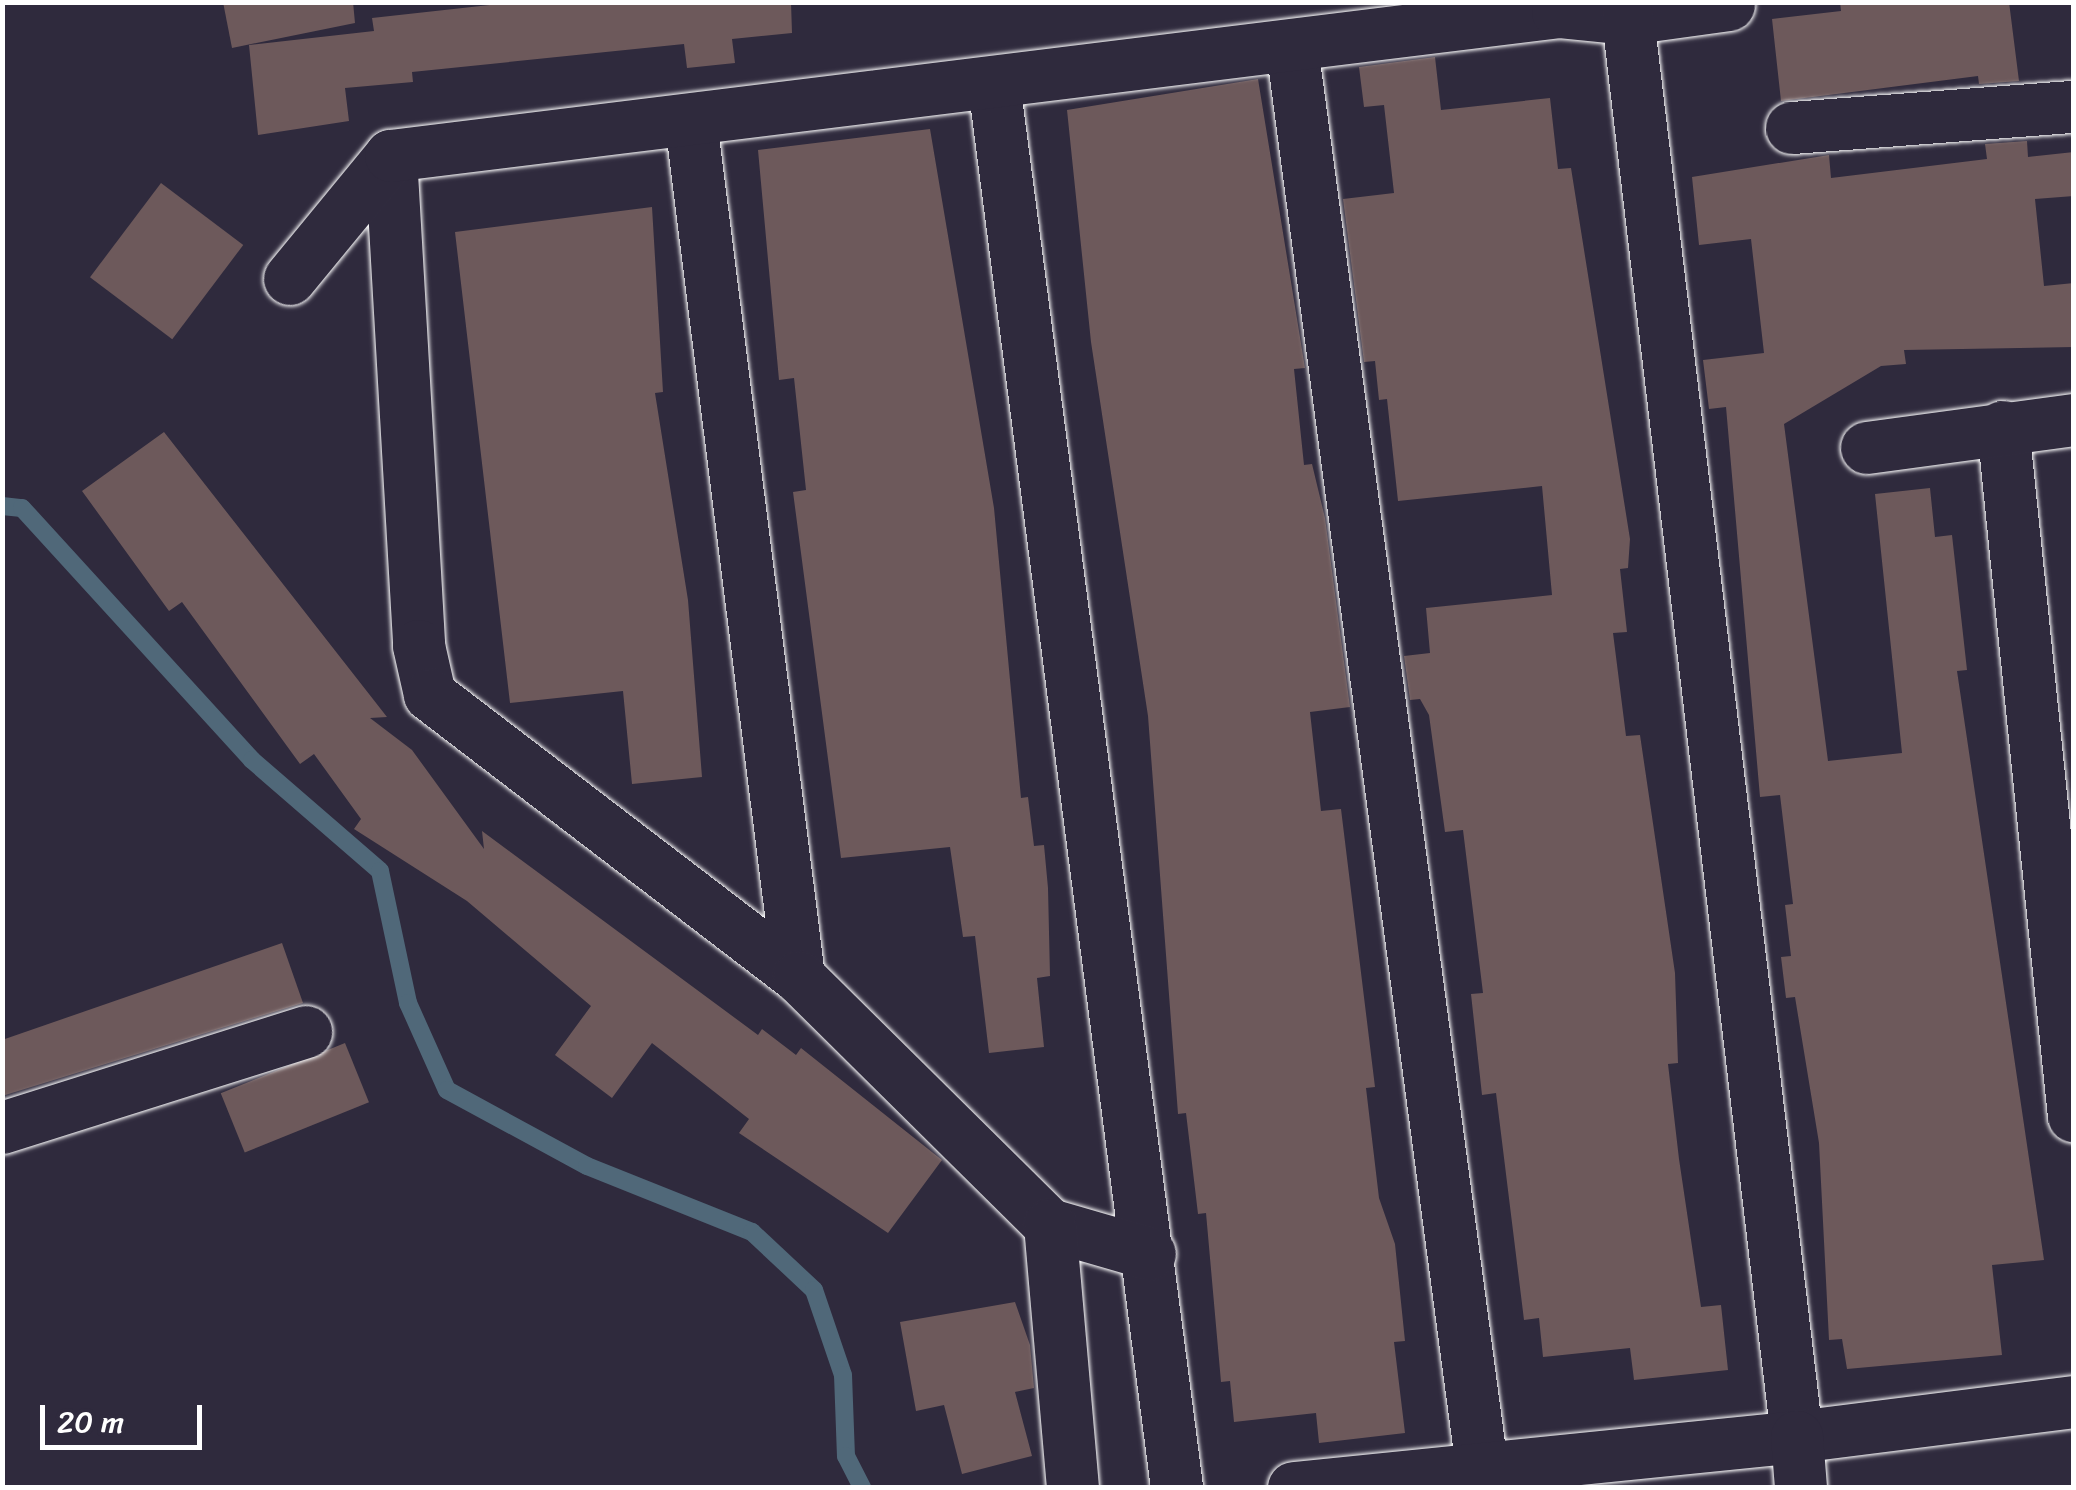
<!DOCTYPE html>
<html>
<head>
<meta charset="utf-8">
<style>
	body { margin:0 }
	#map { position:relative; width:2076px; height:1490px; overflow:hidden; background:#2f2a3d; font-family:Sriracha,sans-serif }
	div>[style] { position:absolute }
	.stream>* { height:18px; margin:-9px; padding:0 9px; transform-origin:9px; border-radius:9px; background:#506879 }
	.building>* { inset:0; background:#6d595b; transform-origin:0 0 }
	.roads { filter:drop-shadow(0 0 2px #fff) drop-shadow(0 0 2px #fff) }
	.street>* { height:52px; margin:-26px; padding:0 26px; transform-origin:26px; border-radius:26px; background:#2f2a3d }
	span { translate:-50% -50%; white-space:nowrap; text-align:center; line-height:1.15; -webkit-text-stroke:10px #2f2a3d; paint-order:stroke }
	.frame { position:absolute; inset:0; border:5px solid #fff; pointer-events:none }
	.scale { position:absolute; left:40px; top:1405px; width:162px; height:45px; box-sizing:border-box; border:5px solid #fff; border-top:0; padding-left:12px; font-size:30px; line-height:35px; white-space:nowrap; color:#fff; -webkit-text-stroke:8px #2f2a3d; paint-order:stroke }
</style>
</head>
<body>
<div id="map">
	<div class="stream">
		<div style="left:2px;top:506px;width:20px;rotate:6deg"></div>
		<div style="left:22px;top:508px;width:341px;rotate:47.6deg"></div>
		<div style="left:252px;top:760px;width:169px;rotate:40.9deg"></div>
		<div style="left:380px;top:871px;width:135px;rotate:78deg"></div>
		<div style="left:408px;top:1003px;width:95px;rotate:65.9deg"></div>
		<div style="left:447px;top:1090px;width:159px;rotate:28.5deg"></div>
		<div style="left:587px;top:1166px;width:178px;rotate:21.8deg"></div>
		<div style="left:752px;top:1232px;width:85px;rotate:43.1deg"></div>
		<div style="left:814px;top:1290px;width:90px;rotate:71.2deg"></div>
		<div style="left:843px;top:1375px;width:81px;rotate:87.9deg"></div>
		<div style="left:846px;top:1456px;width:36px;rotate:63deg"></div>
	</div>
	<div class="building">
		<div style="clip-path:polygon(223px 2px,353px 2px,355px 23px,232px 48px)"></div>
		<div style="clip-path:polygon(516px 2px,791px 2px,792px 33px,732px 39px,735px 63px,687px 68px,684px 44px,412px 72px,413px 82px,345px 88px,349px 121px,258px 135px,249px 45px,374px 31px,372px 18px)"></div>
		<div style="clip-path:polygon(1840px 2px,2009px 2px,2019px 81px,1979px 84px,1978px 76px,1781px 101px,1772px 19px,1841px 11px)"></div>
		<div style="clip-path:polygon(1435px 57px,1441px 110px,1550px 98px,1558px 169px,1571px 168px,1630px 539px,1628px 568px,1620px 569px,1627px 632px,1613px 633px,1626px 736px,1640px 735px,1675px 973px,1678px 1063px,1668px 1064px,1679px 1159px,1701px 1307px,1721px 1305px,1728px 1370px,1634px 1380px,1630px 1348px,1543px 1357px,1539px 1318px,1524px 1320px,1496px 1093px,1482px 1095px,1471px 994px,1483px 993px,1463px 830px,1445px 832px,1429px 715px,1420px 699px,1410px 700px,1404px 656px,1430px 653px,1426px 608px,1552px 595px,1542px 486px,1398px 501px,1387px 399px,1379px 400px,1375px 361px,1364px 362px,1343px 199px,1394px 193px,1384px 105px,1364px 107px,1359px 67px)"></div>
		<div style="clip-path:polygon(1258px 79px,1305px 368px,1294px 369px,1304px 465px,1312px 464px,1325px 518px,1350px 707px,1310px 712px,1321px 811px,1341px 809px,1375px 1087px,1366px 1088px,1379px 1198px,1395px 1244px,1405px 1341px,1394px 1342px,1405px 1433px,1319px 1443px,1316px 1413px,1234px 1422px,1230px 1381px,1221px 1382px,1206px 1213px,1198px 1214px,1186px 1113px,1178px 1114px,1148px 716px,1091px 342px,1067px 110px)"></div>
		<div style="clip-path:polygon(930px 129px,994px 508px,1021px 798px,1028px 797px,1034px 846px,1044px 845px,1048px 888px,1050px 976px,1037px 978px,1044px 1047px,989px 1053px,975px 936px,963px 937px,950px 847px,841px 858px,793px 492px,806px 490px,794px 378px,779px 380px,758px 150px)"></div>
		<div style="clip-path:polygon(2027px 141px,2028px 157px,2074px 152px,2074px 196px,2035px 199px,2044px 286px,2074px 283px,2074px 347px,1904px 350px,1906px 364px,1881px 366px,1784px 424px,1828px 761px,1902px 753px,1875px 494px,1930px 488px,1935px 537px,1952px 535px,1967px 670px,1957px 671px,2044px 1260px,1992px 1265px,2002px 1355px,1847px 1369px,1842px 1339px,1829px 1340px,1819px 1143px,1795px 997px,1786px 998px,1781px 957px,1791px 956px,1785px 905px,1793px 904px,1780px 795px,1760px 797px,1726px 407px,1709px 409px,1703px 360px,1764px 353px,1751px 239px,1699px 245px,1692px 177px,1829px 155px,1831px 178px,1987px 159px,1985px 144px)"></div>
		<div style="left:161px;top:183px;width:103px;height:118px;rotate:37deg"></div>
		<div style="clip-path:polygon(652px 207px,663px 392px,655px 393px,688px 600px,702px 777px,632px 784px,623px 691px,510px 703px,455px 232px)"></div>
		<div style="clip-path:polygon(164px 432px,387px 717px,370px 718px,412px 750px,484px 849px,482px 831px,758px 1035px,762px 1029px,796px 1055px,801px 1048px,942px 1160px,888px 1233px,739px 1133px,749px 1119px,652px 1043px,612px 1098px,555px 1055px,591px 1006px,467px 901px,354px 829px,361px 819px,314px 754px,300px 764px,182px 602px,169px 611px,82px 491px)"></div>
		<div style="clip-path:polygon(282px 943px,303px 1003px,2px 1096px,2px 1040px)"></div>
		<div style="left:345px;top:1043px;width:64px;height:134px;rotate:68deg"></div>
		<div style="clip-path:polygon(1015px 1302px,1030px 1345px,1034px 1388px,1015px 1392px,1032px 1456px,962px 1474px,944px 1405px,916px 1411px,900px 1322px)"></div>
	</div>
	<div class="roads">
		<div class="street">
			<div style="left:1628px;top:19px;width:102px;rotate:-7.9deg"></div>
			<div style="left:1292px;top:47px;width:1433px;rotate:82.38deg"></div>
			<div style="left:994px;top:84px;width:1416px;rotate:82.57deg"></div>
			<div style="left:691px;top:122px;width:862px;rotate:82.8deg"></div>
			<div style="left:1792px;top:128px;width:283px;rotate:-4.3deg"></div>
			<div style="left:391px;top:156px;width:491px;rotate:86.7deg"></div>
			<div style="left:419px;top:646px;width:50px;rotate:77.3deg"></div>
			<div style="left:430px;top:695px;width:464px;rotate:37.4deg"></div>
			<div style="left:799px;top:977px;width:353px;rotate:44.7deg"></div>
			<div style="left:1050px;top:1225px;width:104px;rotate:16.2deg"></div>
			<div style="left:290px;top:279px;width:159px;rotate:-50.6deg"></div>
			<div style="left:391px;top:156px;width:1176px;rotate:-7.03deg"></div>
			<div style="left:1558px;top:12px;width:70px;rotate:5.7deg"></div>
			<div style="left:1628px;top:19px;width:1428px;rotate:83.2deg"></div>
			<div style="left:1797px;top:1437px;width:279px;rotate:-7.2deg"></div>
			<div style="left:2003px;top:427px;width:693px;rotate:84.12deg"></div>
			<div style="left:1867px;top:448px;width:209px;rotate:-7.7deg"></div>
			<div style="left:2px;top:1128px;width:319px;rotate:-17.5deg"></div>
			<div style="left:1050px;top:1225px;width:264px;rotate:85deg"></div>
			<div style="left:1294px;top:1488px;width:506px;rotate:-5.79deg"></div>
			<div style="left:1797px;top:1437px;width:51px;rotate:85.5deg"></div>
		</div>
	</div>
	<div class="frame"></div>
	<div class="scale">20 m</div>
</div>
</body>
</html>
